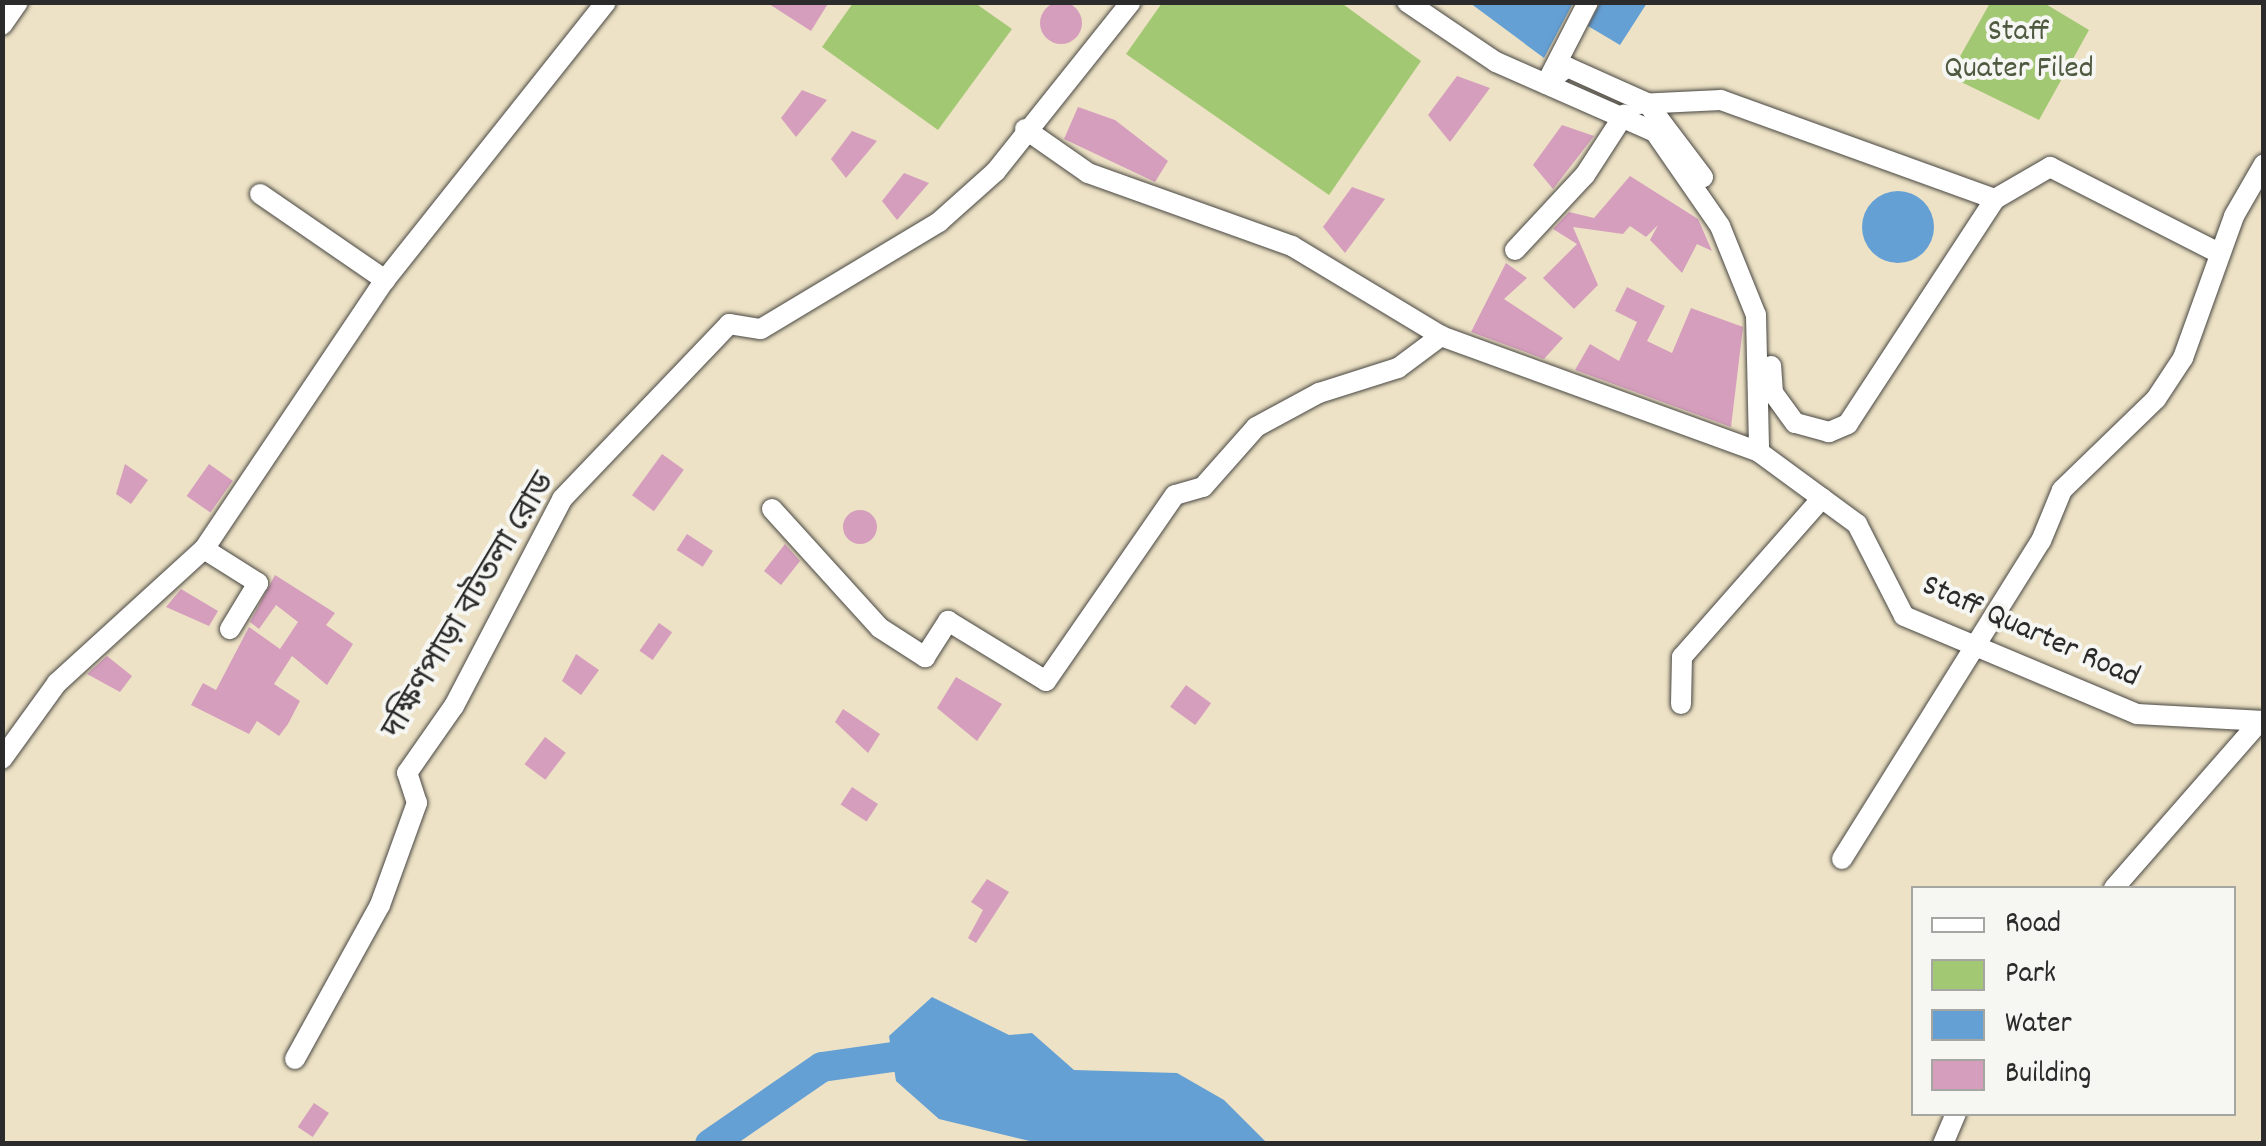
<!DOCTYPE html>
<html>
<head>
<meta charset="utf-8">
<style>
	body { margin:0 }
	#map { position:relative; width:2266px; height:1146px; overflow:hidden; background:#ede2c5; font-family:Dekko,"Noto Sans Bengali",sans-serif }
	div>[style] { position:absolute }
	.green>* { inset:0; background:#a2c873 }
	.water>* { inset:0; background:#65a0d5 }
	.round { border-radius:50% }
	.river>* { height:30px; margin:-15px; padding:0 15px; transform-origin:15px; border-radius:15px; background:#65a0d5 }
	.building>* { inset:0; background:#d59ebd; transform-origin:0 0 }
	.roads { filter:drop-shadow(0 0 2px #484642) drop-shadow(0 0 2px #484642) }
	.minor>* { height:20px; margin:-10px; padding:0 10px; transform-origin:10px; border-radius:10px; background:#fff }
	span { translate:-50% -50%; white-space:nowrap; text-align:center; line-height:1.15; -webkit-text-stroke:8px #f6f6f2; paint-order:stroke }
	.park-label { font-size:32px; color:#4f5a41 }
	.street-label { font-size:32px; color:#2b2b2b }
	.frame { position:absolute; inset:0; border:5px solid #2b2b2b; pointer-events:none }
	.legend { position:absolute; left:1911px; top:886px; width:325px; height:230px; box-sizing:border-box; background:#f6f6f2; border:2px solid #a5a5a2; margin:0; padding:12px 18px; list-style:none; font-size:30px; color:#2b2b2b }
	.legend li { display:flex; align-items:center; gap:20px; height:50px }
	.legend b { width:50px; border:2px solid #a5a5a2 }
</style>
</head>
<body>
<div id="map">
	<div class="green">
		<div style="clip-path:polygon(1340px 2px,1421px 61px,1329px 195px,1126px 54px,1162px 3px)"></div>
		<div style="clip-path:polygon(853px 3px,975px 3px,1012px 29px,938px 130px,822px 47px)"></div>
		<div style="clip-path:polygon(1990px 3px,2044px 3px,2089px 30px,2039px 120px,1949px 76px)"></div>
	</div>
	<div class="water">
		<div style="clip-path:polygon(1470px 3px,1573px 3px,1544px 58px)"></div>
		<div style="clip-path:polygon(1600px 3px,1600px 2px,1647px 3px,1620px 45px,1588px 26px)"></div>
		<div class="round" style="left:1862px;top:191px;width:72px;height:72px"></div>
		<div style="clip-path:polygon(932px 997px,1009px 1035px,1032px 1033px,1074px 1070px,1177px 1073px,1224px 1100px,1267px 1143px,1038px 1143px,939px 1119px,896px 1081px,889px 1036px)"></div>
	</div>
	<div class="river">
		<div style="left:710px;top:1144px;width:136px;rotate:-34.5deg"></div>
		<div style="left:822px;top:1067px;width:113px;rotate:-8.1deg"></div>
	</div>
	<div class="building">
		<div style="clip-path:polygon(766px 2px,829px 2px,811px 31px)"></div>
		<div class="round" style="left:1040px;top:2px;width:42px;height:42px"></div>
		<div style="clip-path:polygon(1457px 76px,1490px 88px,1450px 142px,1428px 115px)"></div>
		<div style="clip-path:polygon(802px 90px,827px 100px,796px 137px,781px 118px)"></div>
		<div style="clip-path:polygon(1078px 107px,1115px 120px,1168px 161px,1155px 182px,1064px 139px)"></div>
		<div style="clip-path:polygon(1562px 125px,1594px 136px,1553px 189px,1533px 165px)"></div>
		<div style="clip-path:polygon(852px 131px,877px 141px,846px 178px,831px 159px)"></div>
		<div style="clip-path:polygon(904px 173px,929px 183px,897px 220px,882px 201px)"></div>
		<div style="clip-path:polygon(1630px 176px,1698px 219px,1712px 251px,1697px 244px,1682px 273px,1650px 240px,1658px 225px,1646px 237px,1630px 226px,1623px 234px,1573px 227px,1598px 285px,1574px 309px,1543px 278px,1577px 244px,1553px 229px,1569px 212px,1594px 218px)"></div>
		<div style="clip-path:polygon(1352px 187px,1385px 199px,1345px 253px,1323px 227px)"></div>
		<div style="clip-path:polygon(1506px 263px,1527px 278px,1504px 299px,1563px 338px,1544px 359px,1471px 332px)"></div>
		<div style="clip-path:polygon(1627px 287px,1665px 306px,1647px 341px,1672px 353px,1691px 308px,1743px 327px,1731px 427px,1575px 370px,1590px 344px,1619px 361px,1637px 322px,1615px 311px)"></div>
		<div style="left:662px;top:454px;width:27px;height:51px;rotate:36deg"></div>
		<div style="clip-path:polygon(125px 464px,148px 480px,131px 504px,116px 494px)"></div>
		<div style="left:209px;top:464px;width:29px;height:39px;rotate:35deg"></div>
		<div class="round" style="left:843px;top:510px;width:34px;height:34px"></div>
		<div style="left:687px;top:534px;width:31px;height:19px;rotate:33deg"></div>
		<div style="clip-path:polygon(785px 544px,800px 561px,781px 585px,764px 571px)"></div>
		<div style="clip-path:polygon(275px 575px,335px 613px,326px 625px,353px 644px,327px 685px,292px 656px,274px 684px,300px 701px,288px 724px,279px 736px,257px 721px,249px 734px,191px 705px,203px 683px,216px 690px,249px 627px,280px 649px,298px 622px,276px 605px,259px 629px,250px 622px)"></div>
		<div style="clip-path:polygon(181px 589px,218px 611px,209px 626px,166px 607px)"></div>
		<div style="left:659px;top:623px;width:16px;height:34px;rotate:35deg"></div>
		<div style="clip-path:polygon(576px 654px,599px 670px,581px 695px,562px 681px)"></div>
		<div style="clip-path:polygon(107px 656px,132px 676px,120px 692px,87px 674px)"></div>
		<div style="clip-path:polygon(956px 677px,1002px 704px,977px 741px,937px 708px)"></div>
		<div style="left:1186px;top:685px;width:31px;height:27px;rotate:36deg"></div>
		<div style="clip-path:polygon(843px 709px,880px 734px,868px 753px,835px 722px)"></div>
		<div style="left:545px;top:737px;width:26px;height:34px;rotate:37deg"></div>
		<div style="left:852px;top:787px;width:31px;height:21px;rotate:33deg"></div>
		<div style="clip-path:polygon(987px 879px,1009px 892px,976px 943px,968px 938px,983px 910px,971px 902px)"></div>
		<div style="left:314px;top:1103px;width:18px;height:29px;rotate:34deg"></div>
	</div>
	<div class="roads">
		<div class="minor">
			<div style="left:1407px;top:2px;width:107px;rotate:34deg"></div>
			<div style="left:1496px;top:62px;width:174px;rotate:23.8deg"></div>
			<div style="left:1655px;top:132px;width:114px;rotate:55.3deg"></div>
			<div style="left:1720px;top:226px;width:96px;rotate:68deg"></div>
			<div style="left:1756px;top:315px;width:137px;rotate:88.7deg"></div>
			<div style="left:1759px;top:452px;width:122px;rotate:36.3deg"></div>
			<div style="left:1857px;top:524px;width:103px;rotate:62.9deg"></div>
			<div style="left:1904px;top:616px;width:253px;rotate:22.8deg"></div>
			<div style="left:2137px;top:714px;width:127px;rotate:3.2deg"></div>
			<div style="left:2px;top:25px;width:28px;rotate:-55deg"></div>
			<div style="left:1550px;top:76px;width:83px;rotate:-62.8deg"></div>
			<div style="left:1546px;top:84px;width:27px;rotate:-39deg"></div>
			<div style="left:1567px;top:67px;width:88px;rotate:24.2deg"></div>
			<div style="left:1647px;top:103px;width:93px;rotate:52.9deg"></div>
			<div style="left:1638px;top:104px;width:83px;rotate:-2.8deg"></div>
			<div style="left:1721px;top:100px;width:291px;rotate:19.9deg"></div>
			<div style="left:1995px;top:199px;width:269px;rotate:123.2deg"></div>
			<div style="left:1848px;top:424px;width:21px;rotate:157deg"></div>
			<div style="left:1829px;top:432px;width:35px;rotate:-165deg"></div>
			<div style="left:1795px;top:423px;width:37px;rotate:-126deg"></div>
			<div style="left:1773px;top:393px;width:27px;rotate:-94deg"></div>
			<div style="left:1025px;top:129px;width:77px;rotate:34.9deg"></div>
			<div style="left:1088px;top:173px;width:217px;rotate:19.7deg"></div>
			<div style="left:1292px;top:246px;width:174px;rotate:31.1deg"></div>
			<div style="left:1441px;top:336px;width:338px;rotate:20deg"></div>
			<div style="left:260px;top:194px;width:152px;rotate:34.5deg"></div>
			<div style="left:1995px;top:199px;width:64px;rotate:-30.2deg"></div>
			<div style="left:2050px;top:167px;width:190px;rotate:27deg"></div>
			<div style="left:1515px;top:250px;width:103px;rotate:-47deg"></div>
			<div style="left:1585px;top:175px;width:72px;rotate:-57deg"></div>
			<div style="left:772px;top:509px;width:161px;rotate:47.8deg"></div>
			<div style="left:880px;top:628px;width:54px;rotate:32.8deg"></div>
			<div style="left:925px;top:657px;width:43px;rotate:-57.4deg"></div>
			<div style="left:948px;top:621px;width:115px;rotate:31.5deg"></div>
			<div style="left:1046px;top:681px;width:226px;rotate:-55.3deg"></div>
			<div style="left:1175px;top:495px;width:29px;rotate:-16deg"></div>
			<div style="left:1203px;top:487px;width:80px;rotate:-48.5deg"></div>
			<div style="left:1256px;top:427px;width:72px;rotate:-28.4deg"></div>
			<div style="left:1319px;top:393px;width:83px;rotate:-17.6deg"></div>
			<div style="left:1398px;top:368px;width:54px;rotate:-36.7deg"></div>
			<div style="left:204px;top:549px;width:64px;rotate:32.2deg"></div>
			<div style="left:258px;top:583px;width:54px;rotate:121.3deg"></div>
			<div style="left:1681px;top:704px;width:47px;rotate:-88.8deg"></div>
			<div style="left:1682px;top:657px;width:212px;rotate:-48.6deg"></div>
			<div style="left:2px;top:759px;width:94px;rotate:-54.1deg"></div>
			<div style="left:57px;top:683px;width:199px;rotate:-42.4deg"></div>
			<div style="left:204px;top:549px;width:324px;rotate:-56.1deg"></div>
			<div style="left:385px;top:280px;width:355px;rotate:-51.5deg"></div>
			<div style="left:1842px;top:859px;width:375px;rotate:-58deg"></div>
			<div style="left:2041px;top:541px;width:55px;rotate:-67.6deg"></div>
			<div style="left:2062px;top:490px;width:131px;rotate:-44.1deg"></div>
			<div style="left:2156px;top:399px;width:49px;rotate:-56.6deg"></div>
			<div style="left:2183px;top:358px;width:151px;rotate:-70.2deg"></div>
			<div style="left:2234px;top:216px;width:60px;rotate:-60deg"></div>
			<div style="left:2114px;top:888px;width:222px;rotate:-48.8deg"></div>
			<div style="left:295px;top:1059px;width:176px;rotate:-61.1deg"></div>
			<div style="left:380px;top:905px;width:109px;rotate:-70.1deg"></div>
			<div style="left:417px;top:803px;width:32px;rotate:-108deg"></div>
			<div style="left:407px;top:773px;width:82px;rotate:-55deg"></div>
			<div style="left:454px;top:706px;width:233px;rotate:-62.4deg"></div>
			<div style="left:562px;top:499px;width:242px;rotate:-46.3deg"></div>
			<div style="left:729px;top:324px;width:32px;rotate:9deg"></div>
			<div style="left:761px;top:329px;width:208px;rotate:-31deg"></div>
			<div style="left:939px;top:222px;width:76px;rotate:-41.8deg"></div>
			<div style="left:996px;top:171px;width:216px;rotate:-51.4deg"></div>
			<div style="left:1943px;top:1144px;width:33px;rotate:-67deg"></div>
		</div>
	</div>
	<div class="park-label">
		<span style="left:2019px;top:52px">Staff<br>Quater Filed</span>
	</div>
	<div class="street-label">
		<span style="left:471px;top:607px;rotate:-59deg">দক্ষিণপাড়া বটতলা রোড</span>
		<span style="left:2030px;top:633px;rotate:24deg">Staff Quarter Road</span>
	</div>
	<div class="frame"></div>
	<ul class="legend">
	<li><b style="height:12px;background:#fff"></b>Road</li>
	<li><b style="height:28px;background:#a2c873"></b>Park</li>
	<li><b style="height:28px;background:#65a0d5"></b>Water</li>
	<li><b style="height:28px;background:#d59ebd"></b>Building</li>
	</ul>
</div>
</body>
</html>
